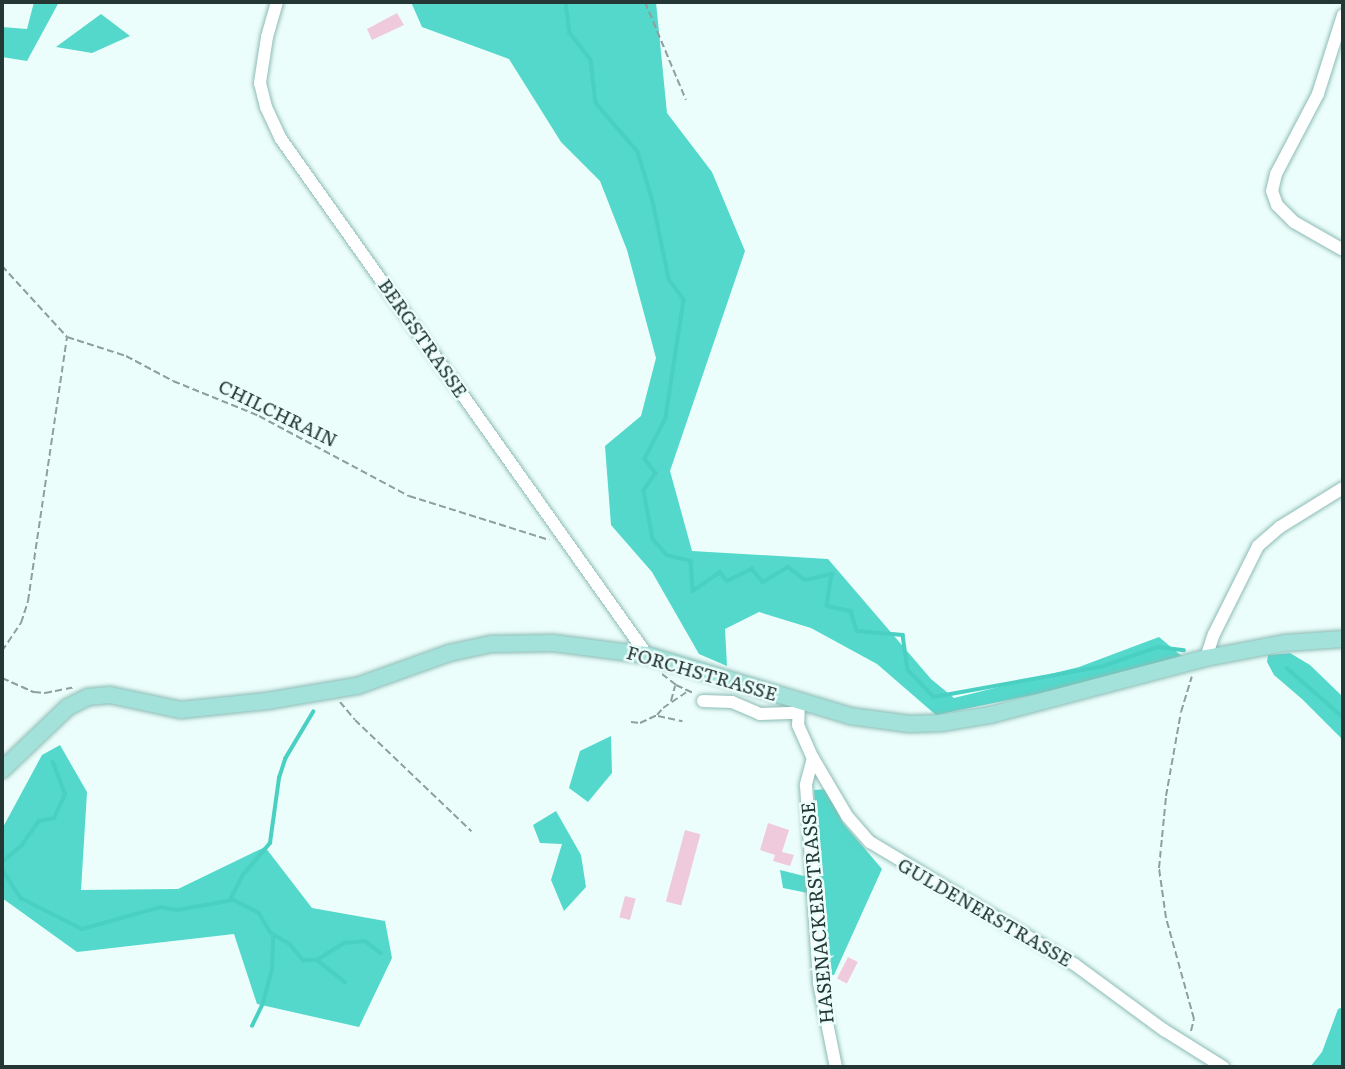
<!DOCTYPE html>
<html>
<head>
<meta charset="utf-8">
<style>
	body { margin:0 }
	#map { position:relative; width:1345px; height:1069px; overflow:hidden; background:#ecfefb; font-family:Literata,serif }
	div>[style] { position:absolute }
	.forest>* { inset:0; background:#53d8cb }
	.stream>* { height:3.5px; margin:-1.75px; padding:0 1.75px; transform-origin:1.75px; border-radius:1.75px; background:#49d0c3 }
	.building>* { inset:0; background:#efcadd; transform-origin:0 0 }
	.path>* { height:2px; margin-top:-1px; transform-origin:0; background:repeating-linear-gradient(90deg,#8ea09d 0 7px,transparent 0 10.5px) }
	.roads { filter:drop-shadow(0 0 2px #8dbbb5) drop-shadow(0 0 2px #8dbbb5) }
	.minor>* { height:12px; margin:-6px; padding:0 6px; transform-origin:6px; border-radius:6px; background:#fff }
	.major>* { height:16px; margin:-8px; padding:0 8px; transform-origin:8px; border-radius:8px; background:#a2e2da }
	span { translate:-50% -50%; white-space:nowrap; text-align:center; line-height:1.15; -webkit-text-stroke:5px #ecfefb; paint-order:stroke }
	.street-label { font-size:19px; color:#243734 }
	.frame { position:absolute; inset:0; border:4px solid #243734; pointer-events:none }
</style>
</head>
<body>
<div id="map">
	<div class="forest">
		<div style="clip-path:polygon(34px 2px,59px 2px,27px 61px,2px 57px,2px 27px,27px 29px)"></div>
		<div style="clip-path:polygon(411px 2px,656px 2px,667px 113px,712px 172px,745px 251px,670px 471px,692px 551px,828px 559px,931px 679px,954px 698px,1079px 667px,1159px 637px,1184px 658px,1037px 694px,936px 715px,877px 664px,811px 628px,759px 612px,725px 629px,727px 666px,699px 654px,652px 572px,611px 525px,605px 446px,641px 416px,656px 358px,627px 250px,600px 181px,561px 142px,509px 59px,422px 27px)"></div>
		<div style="clip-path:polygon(101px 14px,130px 36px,92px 53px,56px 47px)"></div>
		<div style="clip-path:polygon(1290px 653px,1310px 665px,1343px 697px,1343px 740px,1302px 699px,1274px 675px,1267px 662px,1268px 655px)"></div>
		<div style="clip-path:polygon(611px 736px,612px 773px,588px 802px,569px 788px,580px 751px)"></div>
		<div style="clip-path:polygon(60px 745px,87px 792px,81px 890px,178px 889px,265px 847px,312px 908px,385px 921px,392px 958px,359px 1027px,257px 1004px,234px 934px,77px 952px,2px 898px,2px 829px,42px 755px)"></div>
		<div style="clip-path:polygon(827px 789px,843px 823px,882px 869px,834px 975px,828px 975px,825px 912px,818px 895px,783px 888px,780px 870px,820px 880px,814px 790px)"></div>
		<div style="clip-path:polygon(556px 811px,581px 855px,586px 887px,564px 911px,551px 880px,562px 844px,540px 843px,533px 825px)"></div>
		<div style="clip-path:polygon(1343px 1007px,1343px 1067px,1310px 1067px,1322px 1052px,1338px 1009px)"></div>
	</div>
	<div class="stream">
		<div style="left:566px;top:2px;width:31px;rotate:83deg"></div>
		<div style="left:570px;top:33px;width:34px;rotate:52deg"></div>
		<div style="left:591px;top:60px;width:43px;rotate:83.4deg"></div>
		<div style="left:596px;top:103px;width:65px;rotate:49.4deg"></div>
		<div style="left:638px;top:152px;width:51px;rotate:73deg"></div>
		<div style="left:653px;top:201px;width:80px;rotate:78.4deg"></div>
		<div style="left:669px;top:279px;width:26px;rotate:54deg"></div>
		<div style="left:684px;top:300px;width:119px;rotate:98.7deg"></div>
		<div style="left:666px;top:418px;width:46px;rotate:117.1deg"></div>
		<div style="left:645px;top:459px;width:18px;rotate:52deg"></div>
		<div style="left:656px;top:473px;width:22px;rotate:124deg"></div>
		<div style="left:644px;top:491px;width:49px;rotate:79.4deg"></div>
		<div style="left:653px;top:539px;width:21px;rotate:49deg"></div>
		<div style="left:667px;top:555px;width:25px;rotate:14deg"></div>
		<div style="left:691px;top:561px;width:30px;rotate:86deg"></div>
		<div style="left:693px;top:591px;width:33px;rotate:-35deg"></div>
		<div style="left:720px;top:572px;width:11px;rotate:52deg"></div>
		<div style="left:727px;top:581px;width:28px;rotate:-26deg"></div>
		<div style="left:752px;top:569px;width:17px;rotate:50deg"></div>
		<div style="left:763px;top:582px;width:29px;rotate:-31deg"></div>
		<div style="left:788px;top:567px;width:21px;rotate:37deg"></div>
		<div style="left:805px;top:580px;width:28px;rotate:-13deg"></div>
		<div style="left:832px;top:574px;width:32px;rotate:99deg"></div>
		<div style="left:827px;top:606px;width:25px;rotate:12deg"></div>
		<div style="left:851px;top:611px;width:21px;rotate:73deg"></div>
		<div style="left:857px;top:631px;width:46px;rotate:5deg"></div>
		<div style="left:903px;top:635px;width:35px;rotate:82deg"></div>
		<div style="left:908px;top:670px;width:37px;rotate:46deg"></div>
		<div style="left:934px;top:697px;width:173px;rotate:-10.3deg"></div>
		<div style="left:1104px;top:666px;width:57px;rotate:-19.4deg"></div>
		<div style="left:1158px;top:647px;width:26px;rotate:7deg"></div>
		<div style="left:1287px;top:668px;width:74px;rotate:41.2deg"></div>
		<div style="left:2px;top:862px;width:26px;rotate:-40deg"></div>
		<div style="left:22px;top:845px;width:29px;rotate:-55deg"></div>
		<div style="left:39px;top:821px;width:15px;rotate:-11deg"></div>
		<div style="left:54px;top:818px;width:26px;rotate:-65deg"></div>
		<div style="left:65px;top:794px;width:34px;rotate:-111deg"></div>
		<div style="left:2px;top:869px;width:35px;rotate:57deg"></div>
		<div style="left:21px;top:898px;width:68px;rotate:26.9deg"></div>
		<div style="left:82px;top:929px;width:82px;rotate:-15.6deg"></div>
		<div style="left:161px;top:907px;width:16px;rotate:11deg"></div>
		<div style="left:177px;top:910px;width:58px;rotate:-10deg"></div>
		<div style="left:234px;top:900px;width:28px;rotate:27deg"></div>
		<div style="left:259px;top:913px;width:23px;rotate:59deg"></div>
		<div style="left:271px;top:933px;width:22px;rotate:30deg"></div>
		<div style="left:290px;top:944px;width:21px;rotate:51deg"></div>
		<div style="left:303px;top:960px;width:14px"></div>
		<div style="left:317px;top:960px;width:32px;rotate:-32deg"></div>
		<div style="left:344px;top:943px;width:21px;rotate:-5deg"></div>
		<div style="left:365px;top:941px;width:20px;rotate:37deg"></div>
		<div style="left:230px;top:900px;width:28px;rotate:-63deg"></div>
		<div style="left:243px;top:875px;width:42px;rotate:-49.8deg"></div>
		<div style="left:270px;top:843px;width:66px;rotate:-82.1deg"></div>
		<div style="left:279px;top:778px;width:20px;rotate:-72deg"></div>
		<div style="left:285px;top:759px;width:55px;rotate:-59.2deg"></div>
		<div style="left:317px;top:960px;width:36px;rotate:38deg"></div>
		<div style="left:252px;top:1026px;width:25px;rotate:-64deg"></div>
		<div style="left:263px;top:1003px;width:34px;rotate:-75deg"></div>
		<div style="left:272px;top:970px;width:35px;rotate:-88deg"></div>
	</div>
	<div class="building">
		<div style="clip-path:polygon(397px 13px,404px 25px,372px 40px,367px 29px)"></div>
		<div style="clip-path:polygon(768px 823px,789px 830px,782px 852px,794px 855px,790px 866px,773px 861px,775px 855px,760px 850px)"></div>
		<div style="left:685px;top:830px;width:16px;height:74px;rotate:15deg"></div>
		<div style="left:625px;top:896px;width:11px;height:22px;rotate:15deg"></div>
		<div style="left:848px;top:957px;width:11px;height:24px;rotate:27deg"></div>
	</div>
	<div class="path">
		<div style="left:645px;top:2px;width:106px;rotate:67.3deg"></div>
		<div style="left:2px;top:266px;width:96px;rotate:47.5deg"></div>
		<div style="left:67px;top:337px;width:62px;rotate:17.9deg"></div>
		<div style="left:126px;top:356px;width:53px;rotate:28deg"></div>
		<div style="left:173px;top:381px;width:93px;rotate:22.1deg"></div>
		<div style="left:259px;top:416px;width:170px;rotate:28.1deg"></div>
		<div style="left:409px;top:496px;width:147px;rotate:17.4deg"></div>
		<div style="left:2px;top:651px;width:34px;rotate:-56deg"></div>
		<div style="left:21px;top:623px;width:23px;rotate:-72deg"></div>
		<div style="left:28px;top:601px;width:267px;rotate:-81.6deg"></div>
		<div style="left:662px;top:674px;width:18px;rotate:38deg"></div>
		<div style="left:676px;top:685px;width:19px;rotate:25deg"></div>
		<div style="left:2px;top:678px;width:35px;rotate:24deg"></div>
		<div style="left:34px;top:692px;width:11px;rotate:5deg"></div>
		<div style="left:45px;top:693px;width:31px;rotate:-11deg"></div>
		<div style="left:671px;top:701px;width:16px;rotate:-75deg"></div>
		<div style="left:340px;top:702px;width:23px;rotate:50deg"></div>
		<div style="left:355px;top:720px;width:161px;rotate:43.7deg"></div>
		<div style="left:658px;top:716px;width:25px;rotate:12deg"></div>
		<div style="left:631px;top:722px;width:9px;rotate:6deg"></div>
		<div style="left:640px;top:723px;width:19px;rotate:-25deg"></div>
		<div style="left:657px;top:715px;width:9px;rotate:-49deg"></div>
		<div style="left:663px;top:708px;width:29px;rotate:-34deg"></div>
		<div style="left:1191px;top:1031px;width:12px;rotate:-76deg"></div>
		<div style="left:1194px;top:1019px;width:105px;rotate:-105.5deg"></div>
		<div style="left:1166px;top:918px;width:50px;rotate:-98deg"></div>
		<div style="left:1159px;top:868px;width:72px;rotate:-84.4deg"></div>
		<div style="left:1166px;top:796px;width:85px;rotate:-79.9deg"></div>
		<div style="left:1181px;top:712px;width:37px;rotate:-73deg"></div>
	</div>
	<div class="roads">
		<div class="minor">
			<div style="left:277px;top:2px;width:36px;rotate:106deg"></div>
			<div style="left:267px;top:37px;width:47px;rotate:98.7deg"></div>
			<div style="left:260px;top:83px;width:25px;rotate:76deg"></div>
			<div style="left:266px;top:107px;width:35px;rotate:65deg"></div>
			<div style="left:281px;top:139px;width:633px;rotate:54.65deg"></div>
			<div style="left:1343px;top:15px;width:83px;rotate:107.6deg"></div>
			<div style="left:1318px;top:94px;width:90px;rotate:117.7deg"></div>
			<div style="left:1276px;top:174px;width:17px;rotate:103deg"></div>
			<div style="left:1272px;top:191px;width:15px;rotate:70deg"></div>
			<div style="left:1277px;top:205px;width:24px;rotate:45deg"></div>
			<div style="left:1294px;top:222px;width:56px;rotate:29.7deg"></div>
			<div style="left:1206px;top:658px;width:25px;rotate:-72deg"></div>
			<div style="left:1214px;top:634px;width:98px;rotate:-63.4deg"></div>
			<div style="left:1258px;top:546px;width:29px;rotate:-41deg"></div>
			<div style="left:1280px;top:527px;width:74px;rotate:-31.8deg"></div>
			<div style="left:703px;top:701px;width:29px;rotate:2deg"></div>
			<div style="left:732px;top:702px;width:30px;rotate:23deg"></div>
			<div style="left:760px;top:714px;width:37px;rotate:-2deg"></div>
			<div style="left:799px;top:701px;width:24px;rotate:92deg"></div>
			<div style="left:798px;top:725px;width:36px;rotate:66deg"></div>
			<div style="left:813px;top:758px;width:67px;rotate:59.6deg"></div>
			<div style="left:847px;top:816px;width:35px;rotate:49deg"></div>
			<div style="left:870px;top:842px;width:238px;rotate:30.9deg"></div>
			<div style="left:1074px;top:964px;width:112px;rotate:36.3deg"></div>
			<div style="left:1164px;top:1030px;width:70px;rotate:32.1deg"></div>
			<div style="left:813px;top:758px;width:28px;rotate:105deg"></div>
			<div style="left:806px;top:785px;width:198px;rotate:86.2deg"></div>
			<div style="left:819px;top:983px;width:86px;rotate:78.6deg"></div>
		</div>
		<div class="major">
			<div style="left:2px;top:770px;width:91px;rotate:-43.7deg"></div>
			<div style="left:68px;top:707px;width:22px;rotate:-27deg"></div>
			<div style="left:88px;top:697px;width:22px;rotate:-5deg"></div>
			<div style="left:110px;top:695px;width:73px;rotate:11.9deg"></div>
			<div style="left:181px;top:710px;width:86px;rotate:-6deg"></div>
			<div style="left:267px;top:701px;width:91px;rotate:-9.5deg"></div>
			<div style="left:357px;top:686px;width:98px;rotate:-19.7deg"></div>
			<div style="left:449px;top:653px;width:43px;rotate:-12.1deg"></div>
			<div style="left:491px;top:644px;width:62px;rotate:-0.9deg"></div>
			<div style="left:553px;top:643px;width:95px;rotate:7.3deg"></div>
			<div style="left:647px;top:655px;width:212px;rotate:16.7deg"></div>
			<div style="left:850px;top:716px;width:60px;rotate:7.7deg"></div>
			<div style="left:909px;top:724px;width:32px;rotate:-2deg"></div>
			<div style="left:941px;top:723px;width:50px;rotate:-9.3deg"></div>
			<div style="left:990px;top:715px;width:223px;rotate:-14.8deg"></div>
			<div style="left:1206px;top:658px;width:80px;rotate:-10.8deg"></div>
			<div style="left:1285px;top:643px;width:58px;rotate:-3.9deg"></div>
		</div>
	</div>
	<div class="street-label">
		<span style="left:423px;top:338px;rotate:55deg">BERGSTRASSE</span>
		<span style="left:278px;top:413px;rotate:26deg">CHILCHRAIN</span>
		<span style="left:702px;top:673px;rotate:16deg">FORCHSTRASSE</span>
		<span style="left:985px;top:912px;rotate:30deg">GULDENERSTRASSE</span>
		<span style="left:817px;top:913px;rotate:-95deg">HASENACKERSTRASSE</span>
	</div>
	<div class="frame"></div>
</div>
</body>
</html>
